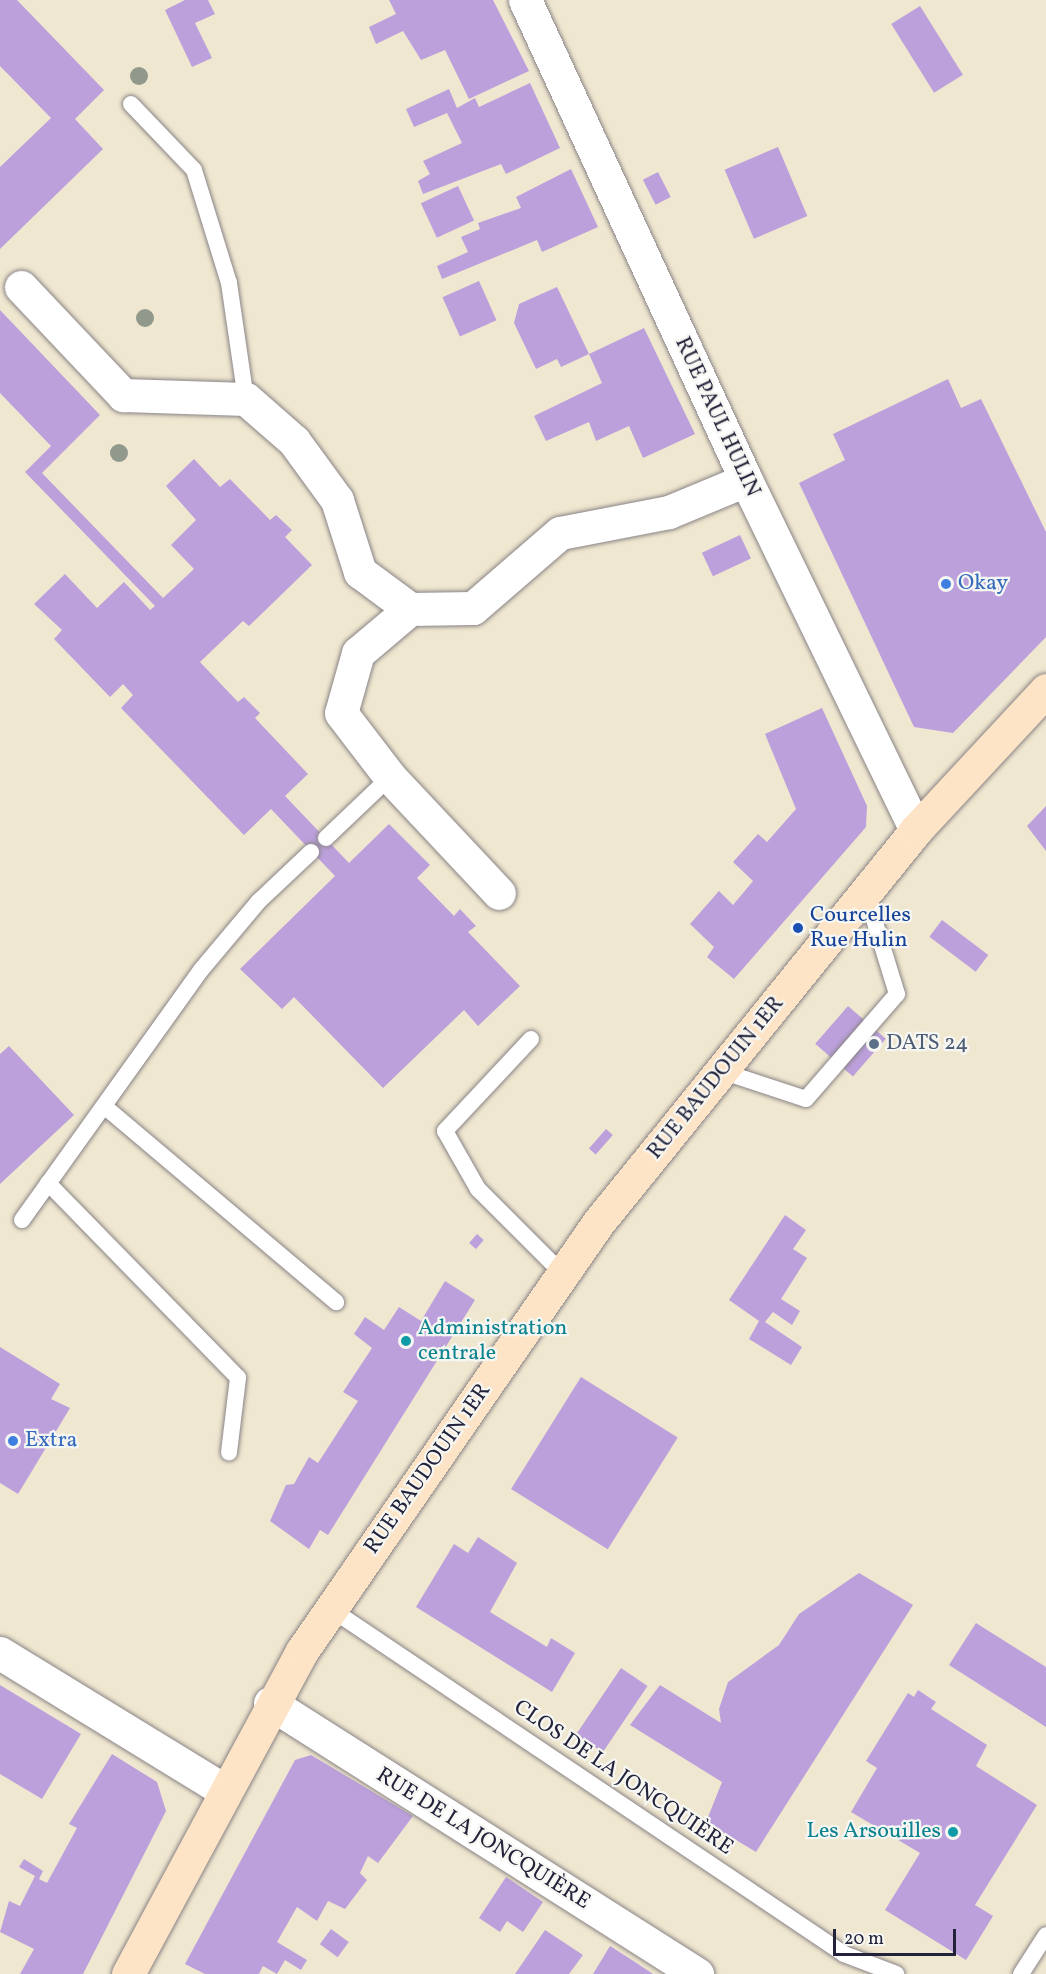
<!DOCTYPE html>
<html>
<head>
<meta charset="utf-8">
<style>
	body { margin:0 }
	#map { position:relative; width:1046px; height:1974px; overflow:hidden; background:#f0e7d0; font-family:Vollkorn,serif }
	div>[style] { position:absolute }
	.building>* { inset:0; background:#bca0dc; transform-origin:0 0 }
	.roads { filter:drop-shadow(0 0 2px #898486) drop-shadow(0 0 2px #898486) }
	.service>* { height:16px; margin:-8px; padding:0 8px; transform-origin:8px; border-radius:8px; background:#fff }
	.minor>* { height:33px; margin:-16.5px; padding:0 16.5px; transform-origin:16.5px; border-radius:16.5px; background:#fff }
	.secondary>* { height:33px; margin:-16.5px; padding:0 16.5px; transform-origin:16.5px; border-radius:16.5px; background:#fee4c6 }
	.trees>* { width:18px; height:18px; margin:-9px; border-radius:50%; background:#91988c }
	.dots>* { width:16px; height:16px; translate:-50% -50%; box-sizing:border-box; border:3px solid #f6f6f2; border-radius:50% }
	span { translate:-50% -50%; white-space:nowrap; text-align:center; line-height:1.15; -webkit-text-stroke:4.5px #f6f6f2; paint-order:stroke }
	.street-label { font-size:22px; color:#22223b }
	.shop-label { font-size:22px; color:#366cbe }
	.left { translate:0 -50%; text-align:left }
	.transit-label { font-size:22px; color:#164399 }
	.service-label { font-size:22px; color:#4e5e75 }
	.culture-label { font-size:22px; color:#0d838f }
	.right { translate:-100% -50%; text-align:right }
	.scale { position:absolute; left:833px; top:1929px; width:123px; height:27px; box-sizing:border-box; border:3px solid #22223b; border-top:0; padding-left:8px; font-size:18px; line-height:21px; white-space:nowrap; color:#22223b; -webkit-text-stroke:4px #f6f6f2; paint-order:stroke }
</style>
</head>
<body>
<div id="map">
	<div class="building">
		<div style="clip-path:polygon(0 0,17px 0,104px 90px,75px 119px,103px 149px,0 249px,0 167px,51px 118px,0 66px)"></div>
		<div style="clip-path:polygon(185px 0,208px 0,215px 14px,195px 23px,212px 58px,192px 67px,165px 10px)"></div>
		<div style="clip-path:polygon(389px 0,493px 0,529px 71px,469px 99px,445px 50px,421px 60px,403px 31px,376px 44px,369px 27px,396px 14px)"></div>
		<div style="left:920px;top:6px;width:81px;height:34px;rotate:58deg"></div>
		<div style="clip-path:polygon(530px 83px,560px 148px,506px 174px,501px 164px,423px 194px,418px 181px,430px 174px,423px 161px,462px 143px,447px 113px,414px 127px,406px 109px,449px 89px,457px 108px,475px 98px,479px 107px)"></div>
		<div style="left:778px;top:147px;width:75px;height:58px;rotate:67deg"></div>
		<div style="clip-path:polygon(571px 169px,598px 227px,542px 252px,537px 240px,442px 279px,437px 266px,468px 252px,461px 237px,480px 229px,478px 223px,521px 208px,516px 197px)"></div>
		<div style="left:658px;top:172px;width:28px;height:17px;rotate:63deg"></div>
		<div style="left:458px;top:186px;width:38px;height:41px;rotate:65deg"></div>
		<div style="left:479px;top:281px;width:43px;height:40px;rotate:66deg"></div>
		<div style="clip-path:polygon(557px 287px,589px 354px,644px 328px,695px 434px,643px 458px,629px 426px,596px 441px,589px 422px,546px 441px,534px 416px,602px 383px,589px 354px,561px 367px,557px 359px,536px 369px,514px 323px,519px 304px)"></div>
		<div style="clip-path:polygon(0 310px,100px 415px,42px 473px,163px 598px,194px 569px,171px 545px,196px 520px,166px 486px,194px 459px,220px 487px,230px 479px,270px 520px,276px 515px,292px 530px,285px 537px,312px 565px,249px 626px,243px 621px,200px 662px,238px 702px,244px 697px,260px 713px,255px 718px,308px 774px,285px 796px,349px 863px,389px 824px,430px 865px,417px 878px,454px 916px,460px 909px,476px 926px,468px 932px,520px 986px,478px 1026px,464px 1010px,383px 1088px,294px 997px,282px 1009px,240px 969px,335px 876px,271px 809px,244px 835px,121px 708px,133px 695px,123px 684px,110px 697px,54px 639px,62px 630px,34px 604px,65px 574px,97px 608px,124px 582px,150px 610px,155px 606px,25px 472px,51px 446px,0 393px)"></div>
		<div style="clip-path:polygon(948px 379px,961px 408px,981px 399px,1046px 532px,1046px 637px,953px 733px,914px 727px,799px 483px,845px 460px,833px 434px)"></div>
		<div style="left:740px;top:535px;width:26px;height:42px;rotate:65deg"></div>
		<div style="clip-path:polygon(822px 708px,867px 806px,866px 827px,734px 979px,707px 957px,714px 947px,690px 924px,719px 891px,733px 905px,753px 881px,733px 862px,758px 834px,767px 842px,796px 809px,765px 734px)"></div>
		<div style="clip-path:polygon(1046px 806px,1046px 851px,1027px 826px)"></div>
		<div style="left:942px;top:920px;width:58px;height:21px;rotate:37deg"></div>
		<div style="left:848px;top:1006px;width:50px;height:50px;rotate:41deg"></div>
		<div style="clip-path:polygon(9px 1046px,74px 1115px,0 1184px,0 1054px)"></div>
		<div style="left:606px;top:1129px;width:9px;height:26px;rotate:41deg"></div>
		<div style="clip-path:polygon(785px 1215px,806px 1230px,793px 1249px,807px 1258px,781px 1299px,800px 1311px,792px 1325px,773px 1312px,765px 1322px,802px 1347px,791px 1365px,749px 1339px,759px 1321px,729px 1300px)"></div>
		<div style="left:477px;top:1234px;width:9px;height:12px;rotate:41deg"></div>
		<div style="clip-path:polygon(445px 1281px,475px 1300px,328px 1535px,320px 1530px,309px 1549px,270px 1521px,286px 1485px,294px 1484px,309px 1457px,318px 1463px,358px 1401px,343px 1392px,372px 1348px,354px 1334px,365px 1317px,384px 1330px,399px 1307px,421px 1321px)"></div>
		<div style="clip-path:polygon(0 1347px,60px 1384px,51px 1399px,70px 1408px,18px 1494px,0 1483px)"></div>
		<div style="left:581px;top:1377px;width:114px;height:132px;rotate:32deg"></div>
		<div style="clip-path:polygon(478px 1537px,517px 1563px,490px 1612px,547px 1647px,551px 1638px,575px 1653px,552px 1692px,416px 1607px,454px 1544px,468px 1553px)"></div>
		<div style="clip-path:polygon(859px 1573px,913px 1605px,756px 1852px,706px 1822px,722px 1782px,630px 1725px,660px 1685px,721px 1723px,719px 1709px,728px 1682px,779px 1645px,799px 1614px)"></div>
		<div style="clip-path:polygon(976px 1623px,1046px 1667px,1046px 1727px,949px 1665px)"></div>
		<div style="left:621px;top:1668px;width:32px;height:80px;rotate:34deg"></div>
		<div style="clip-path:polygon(0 1685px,81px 1734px,42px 1799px,0 1774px)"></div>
		<div style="clip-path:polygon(918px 1690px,936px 1702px,931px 1709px,987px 1745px,976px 1766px,1037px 1805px,975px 1905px,993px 1916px,966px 1960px,885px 1910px,920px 1853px,851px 1812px,877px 1768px,866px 1761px,908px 1693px,914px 1697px)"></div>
		<div style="clip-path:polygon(112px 1754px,157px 1782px,166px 1811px,83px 1974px,20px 1974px,34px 1949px,0 1932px,9px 1901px,20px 1906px,35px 1876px,19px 1867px,24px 1859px,43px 1871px,39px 1879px,47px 1883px,77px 1828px,69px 1824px)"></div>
		<div style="clip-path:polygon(311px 1755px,413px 1816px,378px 1863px,368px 1856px,360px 1873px,367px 1880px,345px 1909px,328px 1901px,317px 1921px,297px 1907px,277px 1942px,307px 1960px,301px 1970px,285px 1960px,277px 1974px,263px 1966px,259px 1974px,205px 1974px,185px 1964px,295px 1760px)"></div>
		<div style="clip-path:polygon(506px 1877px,543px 1902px,523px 1932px,507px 1921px,500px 1932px,479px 1918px)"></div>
		<div style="left:331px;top:1929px;width:22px;height:19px;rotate:36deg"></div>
		<div style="clip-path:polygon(545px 1930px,583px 1955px,569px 1974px,515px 1974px)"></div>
		<div style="clip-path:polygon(610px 1946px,635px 1962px,653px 1974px,593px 1974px)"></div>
	</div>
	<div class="roads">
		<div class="service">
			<div style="left:131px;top:104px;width:91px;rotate:46.3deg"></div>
			<div style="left:194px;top:170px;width:118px;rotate:72.8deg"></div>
			<div style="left:229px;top:283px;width:117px;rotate:81.7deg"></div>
			<div style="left:326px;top:838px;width:88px;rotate:-43.6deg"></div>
			<div style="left:531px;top:1039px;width:126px;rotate:133.1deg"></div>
			<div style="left:445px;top:1131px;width:67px;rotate:60.4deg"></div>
			<div style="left:478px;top:1189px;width:120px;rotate:45deg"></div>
			<div style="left:721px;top:1071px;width:89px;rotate:18.2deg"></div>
			<div style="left:806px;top:1099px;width:139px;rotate:-49.1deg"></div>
			<div style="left:897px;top:994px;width:106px;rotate:-107.1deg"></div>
			<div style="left:104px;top:1106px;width:304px;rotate:40.2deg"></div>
			<div style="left:48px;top:1183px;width:272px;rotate:45.7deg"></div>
			<div style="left:238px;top:1378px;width:75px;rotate:96.9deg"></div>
			<div style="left:22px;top:1220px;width:307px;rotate:-54.4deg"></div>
			<div style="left:201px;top:970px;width:89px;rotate:-50deg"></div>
			<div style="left:258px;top:902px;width:73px;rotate:-43.3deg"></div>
			<div style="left:331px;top:1609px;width:618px;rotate:33.92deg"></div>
			<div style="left:844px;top:1954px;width:56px;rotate:21deg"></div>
			<div style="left:1021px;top:1974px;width:46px;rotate:-57.3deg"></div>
		</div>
		<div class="minor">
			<div style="left:525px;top:0;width:528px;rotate:65.28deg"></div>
			<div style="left:746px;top:480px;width:389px;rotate:64.1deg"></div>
			<div style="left:21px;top:287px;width:149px;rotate:46.6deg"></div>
			<div style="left:123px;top:395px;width:123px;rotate:1.9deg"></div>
			<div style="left:246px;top:399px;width:64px;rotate:41.2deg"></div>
			<div style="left:294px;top:441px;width:73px;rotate:53.9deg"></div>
			<div style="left:337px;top:500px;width:76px;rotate:72.3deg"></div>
			<div style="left:360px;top:572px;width:62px;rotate:36.5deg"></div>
			<div style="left:410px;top:609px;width:63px;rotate:-0.9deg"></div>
			<div style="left:473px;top:608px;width:115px;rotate:-40.8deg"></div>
			<div style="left:560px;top:533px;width:111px;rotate:-10.9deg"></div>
			<div style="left:669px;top:512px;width:83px;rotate:-22.6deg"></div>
			<div style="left:410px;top:609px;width:68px;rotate:139.8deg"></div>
			<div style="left:358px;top:653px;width:62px;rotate:105.8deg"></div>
			<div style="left:341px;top:713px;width:81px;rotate:52.6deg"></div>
			<div style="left:390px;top:777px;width:159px;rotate:46.8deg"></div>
			<div style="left:0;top:1653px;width:263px;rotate:31.5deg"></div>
			<div style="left:270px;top:1703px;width:506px;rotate:32.4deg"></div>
		</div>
		<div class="secondary">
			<div style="left:128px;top:1974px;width:367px;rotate:-61.7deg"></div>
			<div style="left:302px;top:1651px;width:520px;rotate:-55.33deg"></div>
			<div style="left:598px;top:1223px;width:506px;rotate:-51.02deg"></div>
			<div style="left:916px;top:830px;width:191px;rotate:-47.1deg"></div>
		</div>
	</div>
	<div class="trees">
		<div style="left:139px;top:76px"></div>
		<div style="left:145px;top:318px"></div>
		<div style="left:119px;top:453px"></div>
	</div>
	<div class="dots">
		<div style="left:946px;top:584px;background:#3f7fe0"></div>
		<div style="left:798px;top:928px;background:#1a4fb4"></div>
		<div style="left:874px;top:1044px;background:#5c6f8a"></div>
		<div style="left:406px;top:1341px;background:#0f9aa8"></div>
		<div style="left:13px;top:1441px;background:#3f7fe0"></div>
		<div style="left:953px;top:1832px;background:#0f9aa8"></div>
	</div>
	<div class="street-label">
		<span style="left:717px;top:417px;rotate:65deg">RUE PAUL HULIN</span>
		<span style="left:716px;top:1078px;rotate:-51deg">RUE BAUDOUIN 1ER</span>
		<span style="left:428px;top:1469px;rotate:-55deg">RUE BAUDOUIN 1ER</span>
		<span style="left:623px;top:1778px;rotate:34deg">CLOS DE LA JONCQUIÈRE</span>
		<span style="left:483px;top:1839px;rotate:32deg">RUE DE LA JONCQUIÈRE</span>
	</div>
	<div class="shop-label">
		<span class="left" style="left:958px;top:584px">Okay</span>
		<span class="left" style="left:25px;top:1441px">Extra</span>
	</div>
	<div class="transit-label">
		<span class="left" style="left:810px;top:928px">Courcelles<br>Rue Hulin</span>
	</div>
	<div class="service-label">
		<span class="left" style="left:886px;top:1044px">DATS 24</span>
	</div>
	<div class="culture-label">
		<span class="left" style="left:418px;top:1341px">Administration<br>centrale</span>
		<span class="right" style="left:941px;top:1832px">Les Arsouilles</span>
	</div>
	<div class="scale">20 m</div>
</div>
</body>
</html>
